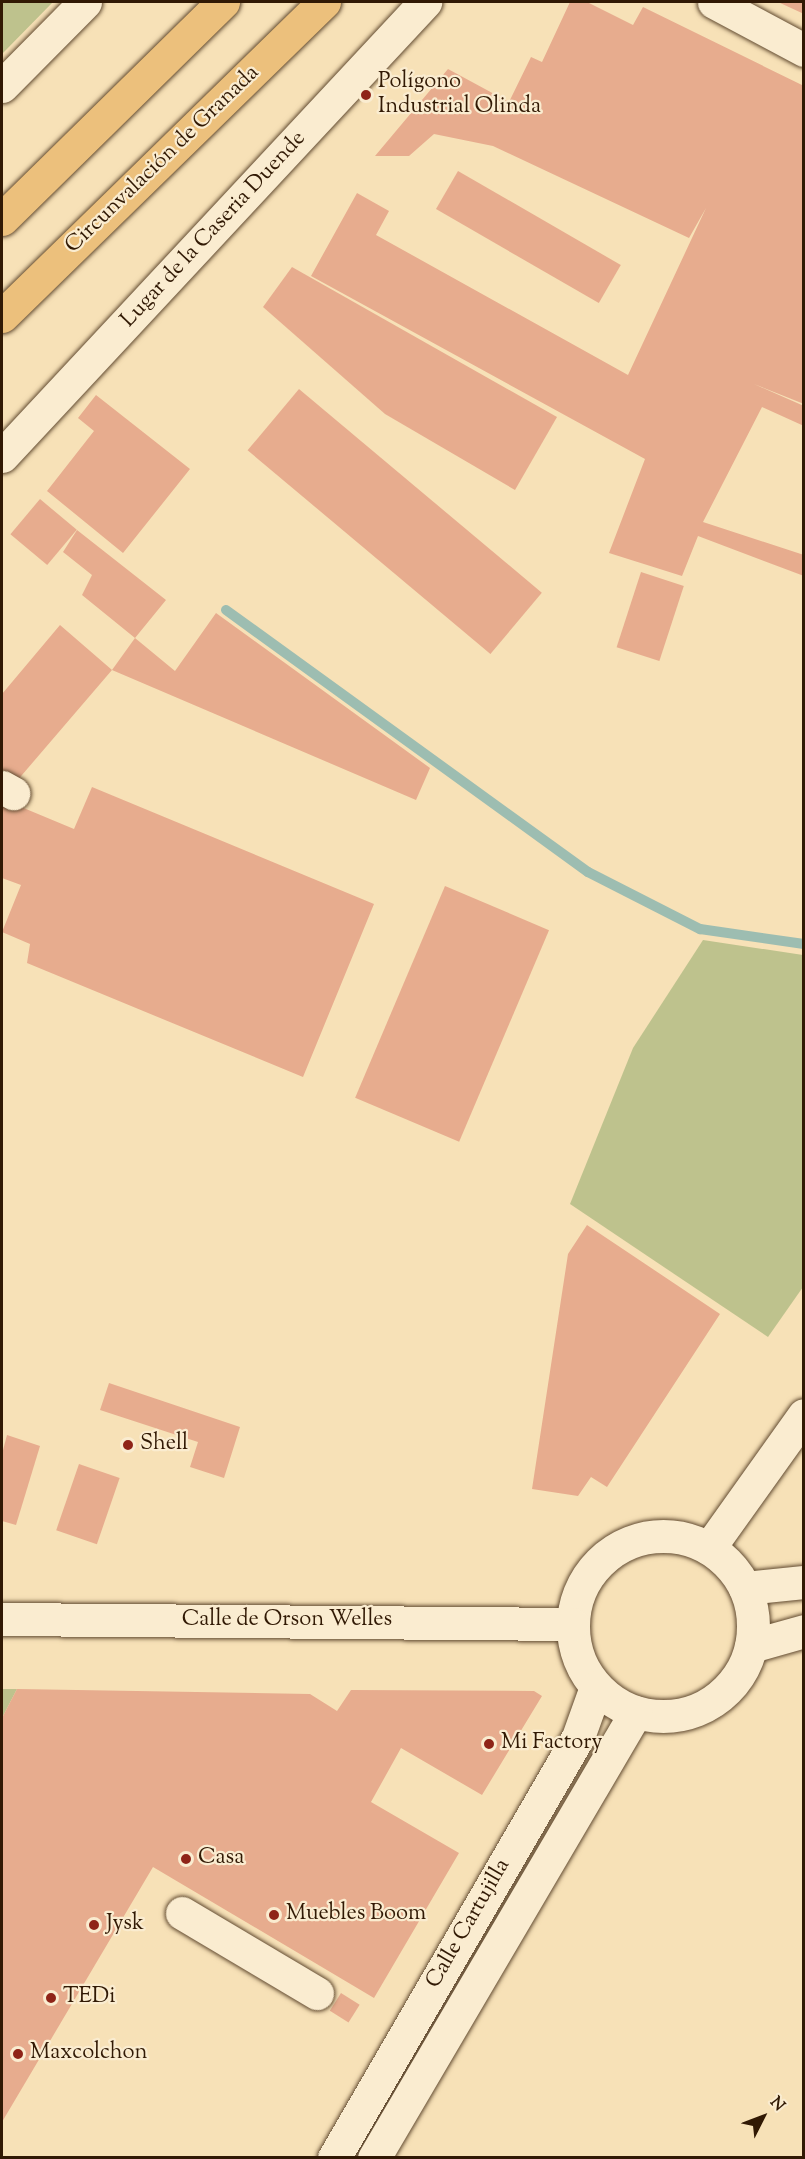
<!DOCTYPE html>
<html>
<head>
<meta charset="utf-8">
<style>
	body { margin:0 }
	#map { position:relative; width:805px; height:2159px; overflow:hidden; background:#f7e1b7; font-family:"Sorts Mill Goudy",serif }
	div>[style] { position:absolute }
	.green>* { inset:0; background:#bec28d }
	.stream>* { height:10px; margin:-5px; padding:0 5px; transform-origin:5px; border-radius:5px; background:#9dbdb1 }
	.building>* { inset:0; background:#e7ac8e; transform-origin:0 0 }
	.roads { filter:drop-shadow(0 0 2px #624b31) drop-shadow(0 0 2px #624b31) }
	.minor>* { height:33px; margin:-16.5px; padding:0 16.5px; transform-origin:16.5px; border-radius:16.5px; background:#faecd0 }
	.minor>.ring { margin:-16.5px; padding:0; box-sizing:content-box; background:none; border:33px solid #faecd0; border-radius:50% }
	.highway>* { height:33px; margin:-16.5px; padding:0 16.5px; transform-origin:16.5px; border-radius:16.5px; background:#ecc07c }
	.dots>* { width:16px; height:16px; translate:-50% -50%; box-sizing:border-box; border:3px solid #faecd0; border-radius:50% }
	span { translate:-50% -50%; white-space:nowrap; text-align:center; line-height:1.15; -webkit-text-stroke:4.5px #faecd0; paint-order:stroke }
	.poi-label { font-size:22px; color:#311904 }
	.left { translate:0 -50%; text-align:left }
	.street-label { font-size:22px; color:#311904 }
	.frame { position:absolute; inset:0; border:3px solid #311904; pointer-events:none }
	.north { position:absolute; left:733px; top:2087px; width:60px; height:60px; -webkit-text-stroke:4px #faecd0; paint-order:stroke; rotate:48deg; font-size:16px; font-weight:700; line-height:24px; text-align:center; color:#311904 }
	.north::after { content:''; display:block; margin:auto; width:21px; height:27px; background:#311904; clip-path:polygon(50% 0,100% 100%,50% 72%,0 100%) }
</style>
</head>
<body>
<div id="map">
	<div class="green">
		<div style="clip-path:polygon(2px 2px,53px 2px,2px 54px)"></div>
		<div style="clip-path:polygon(703px 940px,803px 955px,803px 1287px,768px 1337px,570px 1204px,633px 1048px)"></div>
		<div style="clip-path:polygon(2px 1689px,17px 1689px,2px 1718px)"></div>
	</div>
	<div class="stream">
		<div style="left:226px;top:610px;width:447px;rotate:35.9deg"></div>
		<div style="left:588px;top:872px;width:126px;rotate:27deg"></div>
		<div style="left:700px;top:929px;width:105px;rotate:8.2deg"></div>
	</div>
	<div class="building">
		<div style="clip-path:polygon(570px 2px,587px 2px,633px 25px,643px 7px,804px 86px,804px 404px,754px 384px,804px 406px,804px 426px,762px 407px,703px 522px,804px 555px,804px 576px,698px 536px,682px 576px,609px 553px,645px 459px,311px 276px,357px 193px,389px 211px,376px 235px,628px 375px,706px 208px,689px 238px,493px 146px,434px 134px,409px 156px,375px 156px,448px 69px,509px 102px,531px 57px,542px 62px)"></div>
		<div style="clip-path:polygon(778px 2px,804px 2px,804px 14px)"></div>
		<div style="left:458px;top:171px;width:188px;height:44px;rotate:30deg"></div>
		<div style="clip-path:polygon(292px 267px,557px 417px,515px 490px,385px 414px,263px 307px)"></div>
		<div style="left:299px;top:389px;width:317px;height:80px;rotate:40deg"></div>
		<div style="clip-path:polygon(96px 395px,190px 469px,123px 553px,47px 491px,94px 431px,78px 418px)"></div>
		<div style="left:40px;top:499px;width:48px;height:46px;rotate:40deg"></div>
		<div style="clip-path:polygon(77px 530px,166px 600px,135px 638px,82px 595px,92px 575px,63px 552px)"></div>
		<div style="left:641px;top:572px;width:45px;height:79px;rotate:18deg"></div>
		<div style="clip-path:polygon(216px 613px,430px 768px,416px 800px,112px 670px,16px 782px,2px 769px,2px 694px,60px 625px,112px 670px,135px 638px,175px 671px)"></div>
		<div style="clip-path:polygon(92px 787px,374px 904px,303px 1077px,27px 963px,30px 944px,2px 932px,21px 885px,2px 878px,2px 799px,74px 829px)"></div>
		<div style="left:445px;top:886px;width:113px;height:230px;rotate:23deg"></div>
		<div style="clip-path:polygon(587px 1225px,720px 1314px,607px 1487px,591px 1477px,578px 1496px,532px 1489px,568px 1254px)"></div>
		<div style="clip-path:polygon(109px 1383px,240px 1427px,224px 1478px,190px 1467px,198px 1442px,100px 1410px)"></div>
		<div style="clip-path:polygon(7px 1435px,40px 1446px,16px 1525px,2px 1521px,2px 1454px)"></div>
		<div style="left:79px;top:1464px;width:43px;height:70px;rotate:19deg"></div>
		<div style="clip-path:polygon(17px 1689px,310px 1694px,337px 1711px,351px 1690px,534px 1691px,542px 1696px,482px 1795px,401px 1748px,371px 1802px,459px 1853px,374px 1998px,153px 1867px,2px 2122px,2px 1718px)"></div>
		<div style="left:341px;top:1993px;width:22px;height:21px;rotate:32deg"></div>
	</div>
	<div class="roads">
		<div class="minor">
			<div style="left:714px;top:2px;width:102px;rotate:28.1deg"></div>
			<div style="left:2px;top:86px;width:118px;rotate:-45.3deg"></div>
			<div style="left:2px;top:456px;width:621px;rotate:-47.02deg"></div>
			<div style="left:2px;top:787px;width:13px;rotate:29deg"></div>
			<div class="ring" style="left:573px;top:1536px;width:147px;height:147px"></div>
			<div style="left:709px;top:1548px;width:163px;rotate:-54.5deg"></div>
			<div style="left:745px;top:1588px;width:59px;rotate:-5.8deg"></div>
			<div style="left:2px;top:1619px;width:570px;rotate:0.5deg"></div>
			<div style="left:751px;top:1646px;width:55px;rotate:-15.8deg"></div>
			<div style="left:182px;top:1913px;width:157px;rotate:30.7deg"></div>
			<div style="left:334px;top:2158px;width:487px;rotate:-59.9deg"></div>
			<div style="left:578px;top:1737px;width:53px;rotate:-70.2deg"></div>
			<div style="left:374px;top:2158px;width:517px;rotate:-59.57deg"></div>
		</div>
		<div class="highway">
			<div style="left:2px;top:219px;width:310px;rotate:-44.5deg"></div>
			<div style="left:2px;top:316px;width:450px;rotate:-44.3deg"></div>
		</div>
	</div>
	<div class="dots">
		<div style="left:366px;top:95px;background:#8f2418"></div>
		<div style="left:128px;top:1445px;background:#8f2418"></div>
		<div style="left:489px;top:1744px;background:#8f2418"></div>
		<div style="left:186px;top:1859px;background:#8f2418"></div>
		<div style="left:274px;top:1915px;background:#8f2418"></div>
		<div style="left:94px;top:1925px;background:#8f2418"></div>
		<div style="left:51px;top:1998px;background:#8f2418"></div>
		<div style="left:18px;top:2054px;background:#8f2418"></div>
	</div>
	<div class="poi-label">
		<span class="left" style="left:378px;top:95px">Polígono<br>Industrial Olinda</span>
		<span class="left" style="left:140px;top:1445px">Shell</span>
		<span class="left" style="left:501px;top:1744px">Mi Factory</span>
		<span class="left" style="left:198px;top:1859px">Casa</span>
		<span class="left" style="left:286px;top:1915px">Muebles Boom</span>
		<span class="left" style="left:106px;top:1925px">Jysk</span>
		<span class="left" style="left:63px;top:1998px">TEDi</span>
		<span class="left" style="left:30px;top:2054px">Maxcolchon</span>
	</div>
	<div class="street-label">
		<span style="left:163px;top:160px;rotate:-44deg">Circunvalación de Granada</span>
		<span style="left:214px;top:230px;rotate:-47deg">Lugar de la Caseria Duende</span>
		<span style="left:287px;top:1621px">Calle de Orson Welles</span>
		<span style="left:469px;top:1924px;rotate:-60deg">Calle Cartujilla</span>
	</div>
	<div class="frame"></div>
	<div class="north">N</div>
</div>
</body>
</html>
